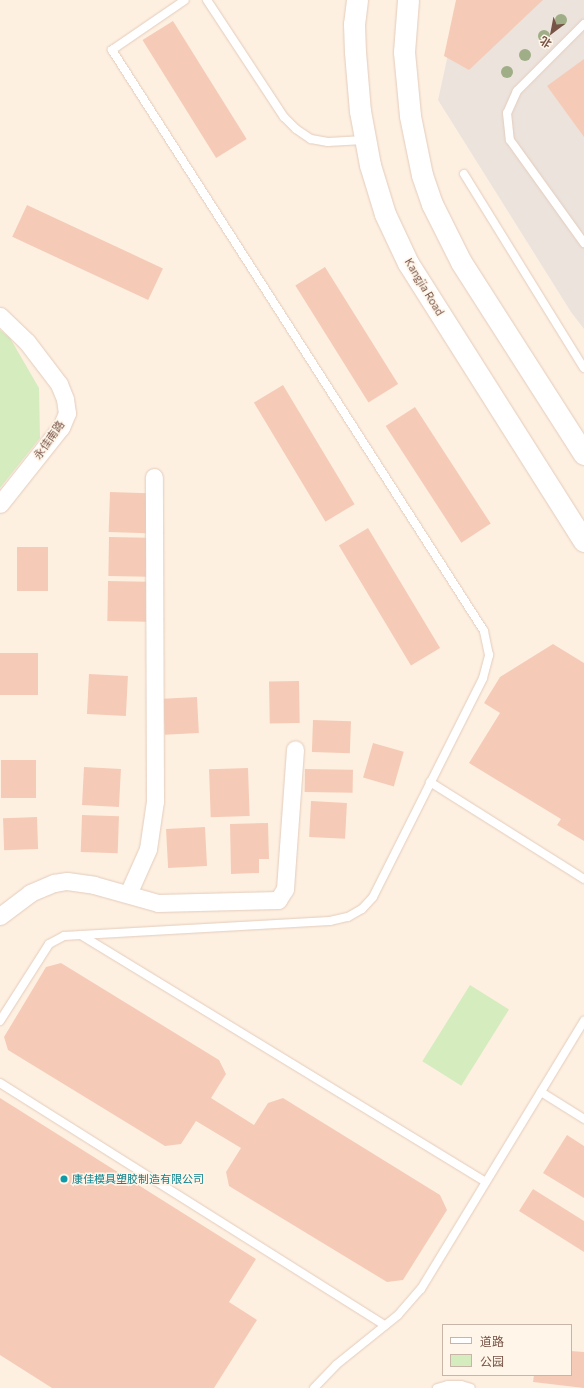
<!DOCTYPE html>
<html>
<head>
<meta charset="utf-8">
<style>
	body { margin:0 }
	#map { position:relative; width:584px; height:1388px; overflow:hidden; background:#fef0e1; font-family:Commissioner,"Noto Sans SC",sans-serif }
	div>[style] { position:absolute }
	.industrial>* { inset:0; background:#ece3dd }
	.green>* { inset:0; background:#d5ecbf; transform-origin:0 0 }
	.building>* { inset:0; background:#f5cbb7; transform-origin:0 0 }
	.roads { filter:drop-shadow(0 0 1px #e3ccbc) drop-shadow(0 0 1px #e3ccbc) }
	.service>* { height:8px; margin:-4px; padding:0 4px; transform-origin:4px; border-radius:4px; background:#fff }
	.minor>* { height:17px; margin:-8.5px; padding:0 8.5px; transform-origin:8.5px; border-radius:8.5px; background:#fff }
	.tertiary>* { height:21px; margin:-10.5px; padding:0 10.5px; transform-origin:10.5px; border-radius:10.5px; background:#fff }
	.trees>* { width:12px; height:12px; margin:-6px; border-radius:50%; background:#9fae86 }
	.dots>* { width:11px; height:11px; translate:-50% -50%; box-sizing:border-box; border:2px solid #fff5e9; border-radius:50% }
	span { translate:-50% -50%; white-space:nowrap; text-align:center; line-height:1.15; -webkit-text-stroke:3px #fff5e9; paint-order:stroke }
	.street-label { font-size:11px; color:#775446 }
	.culture-label { font-size:11px; color:#0d838f }
	.left { translate:0 -50%; text-align:left }
	.legend { position:absolute; left:442px; top:1324px; width:130px; height:52px; box-sizing:border-box; background:#fff5e9; border:1px solid #c9b5a8; margin:0; padding:5px 7px; list-style:none; font-size:12px; color:#775446 }
	.legend li { display:flex; align-items:center; gap:8px; height:20px }
	.legend b { width:20px; border:1px solid #c9b5a8 }
	.north { position:absolute; left:532px; top:12px; width:40px; height:40px; -webkit-text-stroke:3px #fff5e9; paint-order:stroke; rotate:212deg; font-size:11px; font-weight:700; line-height:16px; text-align:center; color:#775446 }
	.north::after { content:''; display:block; margin:auto; width:14px; height:18px; background:#775446; clip-path:polygon(50% 0,100% 100%,50% 72%,0 100%) }
</style>
</head>
<body>
<div id="map">
	<div class="industrial">
		<div style="clip-path:polygon(460px 0,584px 0,584px 329px,571px 312px,438px 100px)"></div>
	</div>
	<div class="green">
		<div style="clip-path:polygon(0 330px,10px 338px,39px 388px,40px 438px,0 488px)"></div>
		<div style="left:470px;top:985px;width:46px;height:90px;rotate:32deg"></div>
	</div>
	<div class="building">
		<div style="clip-path:polygon(456px 0,543px 0,469px 70px,444px 56px)"></div>
		<div style="left:173px;top:21px;width:139px;height:36px;rotate:58deg"></div>
		<div style="clip-path:polygon(584px 59px,584px 137px,547px 86px)"></div>
		<div style="left:27px;top:205px;width:150px;height:35px;rotate:25deg"></div>
		<div style="left:325px;top:267px;width:138px;height:35px;rotate:58deg"></div>
		<div style="left:283px;top:385px;width:139px;height:34px;rotate:59deg"></div>
		<div style="left:415px;top:407px;width:139px;height:35px;rotate:57deg"></div>
		<div style="left:110px;top:492px;width:38px;height:40px;rotate:2deg"></div>
		<div style="left:368px;top:528px;width:140px;height:34px;rotate:59deg"></div>
		<div style="left:109px;top:537px;width:39px;height:39px;rotate:1deg"></div>
		<div style="left:17px;top:547px;width:31px;height:44px"></div>
		<div style="left:108px;top:581px;width:39px;height:40px;rotate:1deg"></div>
		<div style="clip-path:polygon(553px 644px,584px 663px,584px 841px,557px 825px,561px 819px,469px 763px,500px 713px,484px 703px,500px 677px)"></div>
		<div style="left:0;top:653px;width:38px;height:42px"></div>
		<div style="left:89px;top:674px;width:39px;height:40px;rotate:3deg"></div>
		<div style="left:299px;top:681px;width:42px;height:30px;rotate:89deg"></div>
		<div style="left:197px;top:697px;width:36px;height:34px;rotate:87deg"></div>
		<div style="left:313px;top:720px;width:38px;height:32px;rotate:2deg"></div>
		<div style="left:373px;top:743px;width:32px;height:36px;rotate:16deg"></div>
		<div style="left:36px;top:760px;width:38px;height:35px;rotate:90deg"></div>
		<div style="left:84px;top:767px;width:37px;height:38px;rotate:3deg"></div>
		<div style="left:248px;top:768px;width:48px;height:39px;rotate:88deg"></div>
		<div style="left:305px;top:769px;width:48px;height:23px;rotate:1deg"></div>
		<div style="left:311px;top:801px;width:36px;height:36px;rotate:3deg"></div>
		<div style="left:82px;top:815px;width:37px;height:37px;rotate:2deg"></div>
		<div style="left:37px;top:817px;width:32px;height:34px;rotate:88deg"></div>
		<div style="clip-path:polygon(268px 823px,269px 859px,259px 859px,259px 873px,231px 874px,230px 824px)"></div>
		<div style="left:205px;top:827px;width:39px;height:39px;rotate:87deg"></div>
		<div style="clip-path:polygon(61px 963px,219px 1060px,226px 1074px,211px 1098px,254px 1125px,268px 1103px,283px 1098px,440px 1195px,447px 1210px,403px 1280px,387px 1282px,229px 1186px,226px 1172px,241px 1148px,196px 1121px,181px 1144px,165px 1146px,8px 1050px,4px 1037px,46px 967px)"></div>
		<div style="clip-path:polygon(0 1098px,256px 1259px,229px 1302px,257px 1320px,214px 1388px,52px 1388px,0 1355px)"></div>
		<div style="clip-path:polygon(567px 1135px,584px 1146px,584px 1198px,543px 1173px)"></div>
		<div style="clip-path:polygon(533px 1189px,584px 1221px,584px 1252px,519px 1211px)"></div>
		<div style="clip-path:polygon(571px 1351px,584px 1352px,584px 1388px,533px 1382px,534px 1375px,571px 1375px)"></div>
	</div>
	<div class="roads">
		<div class="service">
			<div style="left:207px;top:0;width:140px;rotate:56.7deg"></div>
			<div style="left:284px;top:117px;width:17px;rotate:45deg"></div>
			<div style="left:296px;top:129px;width:18px;rotate:34deg"></div>
			<div style="left:311px;top:139px;width:17px;rotate:10deg"></div>
			<div style="left:328px;top:142px;width:36px;rotate:-3deg"></div>
			<div style="left:584px;top:24px;width:95px;rotate:135deg"></div>
			<div style="left:517px;top:91px;width:24px;rotate:114deg"></div>
			<div style="left:507px;top:113px;width:27px;rotate:84deg"></div>
			<div style="left:510px;top:140px;width:127px;rotate:54.3deg"></div>
			<div style="left:464px;top:174px;width:228px;rotate:58.3deg"></div>
			<div style="left:430px;top:782px;width:182px;rotate:32.2deg"></div>
			<div style="left:81px;top:935px;width:249px;rotate:-3.2deg"></div>
			<div style="left:330px;top:921px;width:18px;rotate:-13deg"></div>
			<div style="left:348px;top:917px;width:16px;rotate:-30deg"></div>
			<div style="left:362px;top:909px;width:16px;rotate:-47deg"></div>
			<div style="left:373px;top:897px;width:245px;rotate:-63.3deg"></div>
			<div style="left:483px;top:678px;width:24px;rotate:-75deg"></div>
			<div style="left:489px;top:655px;width:25px;rotate:-102deg"></div>
			<div style="left:484px;top:631px;width:690px;rotate:-122.63deg"></div>
			<div style="left:112px;top:50px;width:88px;rotate:-34.4deg"></div>
			<div style="left:0;top:1021px;width:91px;rotate:-57.5deg"></div>
			<div style="left:49px;top:944px;width:17px;rotate:-28deg"></div>
			<div style="left:64px;top:936px;width:17px;rotate:-3deg"></div>
			<div style="left:81px;top:935px;width:474px;rotate:31.4deg"></div>
			<div style="left:0;top:1083px;width:455px;rotate:32.2deg"></div>
			<div style="left:541px;top:1092px;width:51px;rotate:32.1deg"></div>
			<div style="left:314px;top:1388px;width:32px;rotate:-46deg"></div>
			<div style="left:336px;top:1365px;width:80px;rotate:-38.9deg"></div>
			<div style="left:398px;top:1315px;width:35px;rotate:-49deg"></div>
			<div style="left:421px;top:1289px;width:314px;rotate:-58.7deg"></div>
			<div style="left:437px;top:1388px;width:11px;rotate:-15deg"></div>
			<div style="left:448px;top:1385px;width:13px"></div>
			<div style="left:461px;top:1385px;width:10px;rotate:17deg"></div>
		</div>
		<div class="minor">
			<div style="left:0;top:316px;width:37px;rotate:44deg"></div>
			<div style="left:27px;top:342px;width:53px;rotate:52.7deg"></div>
			<div style="left:59px;top:384px;width:16px;rotate:68deg"></div>
			<div style="left:65px;top:399px;width:14px;rotate:82deg"></div>
			<div style="left:67px;top:413px;width:15px;rotate:113deg"></div>
			<div style="left:61px;top:427px;width:98px;rotate:128.4deg"></div>
			<div style="left:128px;top:894px;width:49px;rotate:-66deg"></div>
			<div style="left:148px;top:849px;width:49px;rotate:-81.7deg"></div>
			<div style="left:155px;top:801px;width:324px;rotate:-90.2deg"></div>
			<div style="left:0;top:916px;width:38px;rotate:-37deg"></div>
			<div style="left:30px;top:893px;width:26px;rotate:-23deg"></div>
			<div style="left:54px;top:883px;width:13px;rotate:-9deg"></div>
			<div style="left:67px;top:881px;width:27px;rotate:8deg"></div>
			<div style="left:94px;top:885px;width:66px;rotate:15.7deg"></div>
			<div style="left:158px;top:903px;width:120px;rotate:-1.4deg"></div>
			<div style="left:278px;top:900px;width:13px;rotate:-58deg"></div>
			<div style="left:285px;top:889px;width:140px;rotate:-85.9deg"></div>
		</div>
		<div class="tertiary">
			<div style="left:357px;top:0;width:24px;rotate:97deg"></div>
			<div style="left:354px;top:24px;width:28px;rotate:88deg"></div>
			<div style="left:355px;top:52px;width:59px;rotate:85.2deg"></div>
			<div style="left:360px;top:111px;width:55px;rotate:79.5deg"></div>
			<div style="left:370px;top:165px;width:51px;rotate:73deg"></div>
			<div style="left:385px;top:214px;width:54px;rotate:64.9deg"></div>
			<div style="left:408px;top:263px;width:329px;rotate:57.7deg"></div>
			<div style="left:408px;top:0;width:52px;rotate:94.4deg"></div>
			<div style="left:404px;top:52px;width:64px;rotate:84.6deg"></div>
			<div style="left:410px;top:116px;width:60px;rotate:78.5deg"></div>
			<div style="left:422px;top:175px;width:31px;rotate:71deg"></div>
			<div style="left:432px;top:204px;width:65px;rotate:63.4deg"></div>
			<div style="left:461px;top:262px;width:228px;rotate:57.4deg"></div>
		</div>
	</div>
	<div class="trees">
		<div style="left:561px;top:20px"></div>
		<div style="left:544px;top:36px"></div>
		<div style="left:525px;top:55px"></div>
		<div style="left:507px;top:72px"></div>
	</div>
	<div class="dots">
		<div style="left:64px;top:1179px;background:#0f9aa8"></div>
	</div>
	<div class="street-label">
		<span style="left:424px;top:287px;rotate:59deg">Kangjia Road</span>
		<span style="left:49px;top:440px;rotate:-55deg">永佳南路</span>
	</div>
	<div class="culture-label">
		<span class="left" style="left:72px;top:1179px">康佳模具塑胶制造有限公司</span>
	</div>
	<ul class="legend">
	<li><b style="height:5px;background:#fff"></b>道路</li>
	<li><b style="height:11px;background:#d5ecbf"></b>公园</li>
	</ul>
	<div class="north">北</div>
</div>
</body>
</html>
